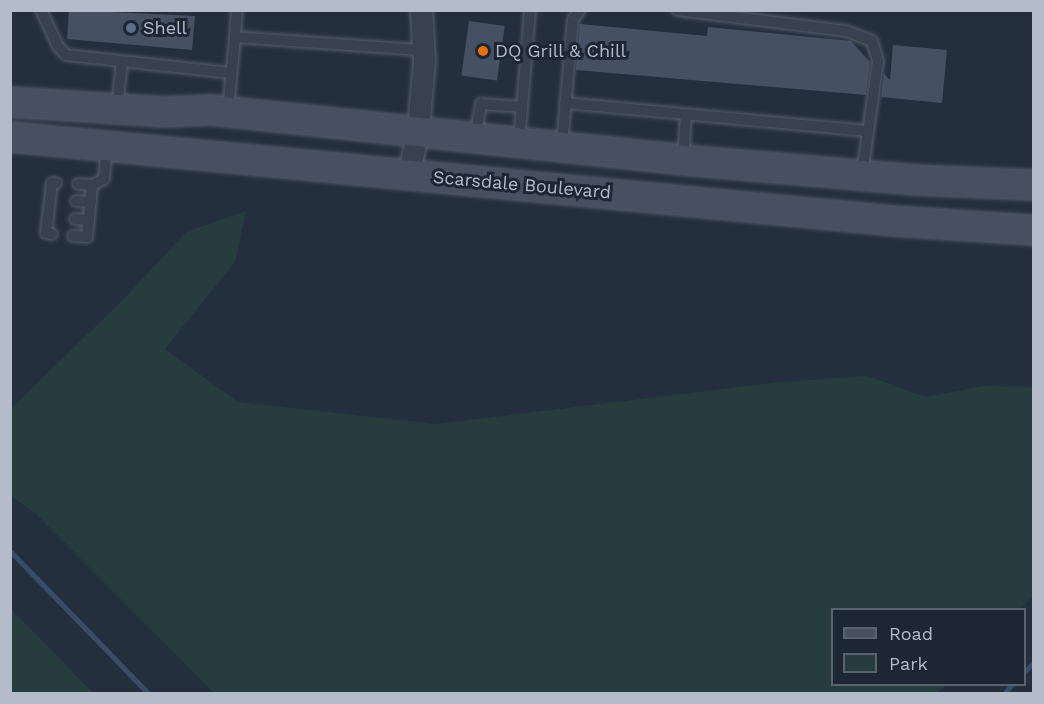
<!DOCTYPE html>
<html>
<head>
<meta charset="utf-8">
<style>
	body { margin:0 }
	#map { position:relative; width:1044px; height:704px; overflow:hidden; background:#242f3e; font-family:"Work Sans",sans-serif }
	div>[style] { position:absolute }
	.green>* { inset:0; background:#263c3f }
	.stream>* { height:5px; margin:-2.5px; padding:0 2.5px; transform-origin:2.5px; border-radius:2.5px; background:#394c67 }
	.building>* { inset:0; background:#455162; transform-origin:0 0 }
	.roads { filter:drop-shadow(0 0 2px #565f6c) drop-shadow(0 0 2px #565f6c) }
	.service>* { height:10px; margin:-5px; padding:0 5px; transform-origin:5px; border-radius:5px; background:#38414e }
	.minor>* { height:21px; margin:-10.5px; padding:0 10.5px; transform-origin:10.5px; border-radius:10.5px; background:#38414e }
	.secondary>* { height:28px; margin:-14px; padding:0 14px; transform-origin:14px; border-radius:14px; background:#465061 }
	.dots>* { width:16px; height:16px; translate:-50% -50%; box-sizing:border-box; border:3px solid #1d2633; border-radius:50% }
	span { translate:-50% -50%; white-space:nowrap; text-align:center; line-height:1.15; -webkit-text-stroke:6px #1d2633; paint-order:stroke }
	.poi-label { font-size:18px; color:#b4bcc9 }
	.left { translate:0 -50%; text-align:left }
	.street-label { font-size:18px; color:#b4bcc9 }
	.frame { position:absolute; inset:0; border:12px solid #b4bcc9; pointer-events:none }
	.legend { position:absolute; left:831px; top:608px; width:195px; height:78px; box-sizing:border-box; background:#1d2633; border:2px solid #59626f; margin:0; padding:8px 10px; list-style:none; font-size:18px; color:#b4bcc9 }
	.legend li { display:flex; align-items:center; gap:12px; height:30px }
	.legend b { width:30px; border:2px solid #59626f }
</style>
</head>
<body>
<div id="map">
	<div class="green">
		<div style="clip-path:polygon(246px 211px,235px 262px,165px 349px,238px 402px,435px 424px,781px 382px,868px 376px,925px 397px,983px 386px,1033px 387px,1033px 596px,1020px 609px,832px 610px,832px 684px,946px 685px,937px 693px,214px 693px,35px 513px,11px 496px,11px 408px,119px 304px,186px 232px)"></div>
		<div style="clip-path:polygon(10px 609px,11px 609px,93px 693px,11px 693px)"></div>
	</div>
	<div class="stream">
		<div style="left:10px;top:551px;width:199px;rotate:45.8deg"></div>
		<div style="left:1024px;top:672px;width:14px;rotate:-45deg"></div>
		<div style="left:1004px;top:694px;width:13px;rotate:-51deg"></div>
	</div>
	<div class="building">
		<div style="clip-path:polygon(69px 10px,195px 16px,192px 50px,67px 39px)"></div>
		<div style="left:469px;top:21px;width:36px;height:55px;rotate:8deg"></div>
		<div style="clip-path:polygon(580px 24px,707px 36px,708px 27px,851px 41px,870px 62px,866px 95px,576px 70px)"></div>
		<div style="clip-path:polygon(893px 45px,947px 50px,942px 103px,881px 97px,884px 74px,890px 80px)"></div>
	</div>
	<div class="roads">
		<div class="service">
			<div style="left:41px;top:10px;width:38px;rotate:65deg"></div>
			<div style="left:57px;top:45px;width:13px;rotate:48deg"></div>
			<div style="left:66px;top:55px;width:166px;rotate:6.2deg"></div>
			<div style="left:677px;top:10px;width:170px;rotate:7.1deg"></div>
			<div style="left:846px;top:31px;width:28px;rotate:21deg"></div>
			<div style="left:872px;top:41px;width:21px;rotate:73deg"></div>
			<div style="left:878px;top:61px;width:115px;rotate:98deg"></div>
			<div style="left:235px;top:37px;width:27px;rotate:-86deg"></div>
			<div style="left:565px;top:103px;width:304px;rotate:5.3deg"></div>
			<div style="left:522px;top:107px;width:97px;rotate:-85.3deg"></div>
			<div style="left:117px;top:109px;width:48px;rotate:-84.1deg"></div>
			<div style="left:228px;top:111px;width:74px;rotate:-84.6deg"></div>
			<div style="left:235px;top:37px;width:188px;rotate:4deg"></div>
			<div style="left:475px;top:138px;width:35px;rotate:-80deg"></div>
			<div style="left:481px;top:104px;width:41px;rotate:4.2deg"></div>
			<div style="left:522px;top:107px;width:33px;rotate:95deg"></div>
			<div style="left:562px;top:145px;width:126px;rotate:-85deg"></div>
			<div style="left:573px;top:19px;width:11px;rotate:-52deg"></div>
			<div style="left:683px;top:160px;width:46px;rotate:-86.3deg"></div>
			<div style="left:78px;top:184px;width:14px;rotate:4deg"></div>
			<div style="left:92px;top:185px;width:13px;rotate:-27deg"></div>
			<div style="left:104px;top:179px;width:32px;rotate:-85deg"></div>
			<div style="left:76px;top:201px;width:15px;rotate:4deg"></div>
			<div style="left:75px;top:219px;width:14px;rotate:4deg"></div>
			<div style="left:52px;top:234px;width:6px;rotate:-171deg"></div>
			<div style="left:46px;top:233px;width:50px;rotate:-83.2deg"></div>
			<div style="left:52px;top:183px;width:4px"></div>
			<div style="left:73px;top:236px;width:14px;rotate:4deg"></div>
			<div style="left:87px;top:237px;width:52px;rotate:-84.5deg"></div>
		</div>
		<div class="minor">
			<div style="left:408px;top:176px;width:47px;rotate:-77.7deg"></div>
			<div style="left:418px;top:130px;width:70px;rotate:-85.1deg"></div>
			<div style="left:424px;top:60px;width:50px;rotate:-93.4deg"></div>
		</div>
		<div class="secondary">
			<div style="left:10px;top:102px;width:155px;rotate:3.7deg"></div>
			<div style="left:165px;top:112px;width:45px;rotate:-2.5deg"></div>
			<div style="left:210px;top:110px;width:476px;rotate:6deg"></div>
			<div style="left:683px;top:160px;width:232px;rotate:4.9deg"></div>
			<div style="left:914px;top:180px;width:120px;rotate:2.4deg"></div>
			<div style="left:10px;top:137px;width:887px;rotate:5.43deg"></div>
			<div style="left:893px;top:221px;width:141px;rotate:3.7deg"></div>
		</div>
	</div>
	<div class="dots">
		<div style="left:131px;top:28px;background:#5c6f8a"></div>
		<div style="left:483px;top:51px;background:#e8710a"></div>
	</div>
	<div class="poi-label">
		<span class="left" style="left:143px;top:28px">Shell</span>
		<span class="left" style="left:495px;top:51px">DQ Grill &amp; Chill</span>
	</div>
	<div class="street-label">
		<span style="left:522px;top:185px;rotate:5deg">Scarsdale Boulevard</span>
	</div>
	<div class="frame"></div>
	<ul class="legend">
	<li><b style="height:8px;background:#465061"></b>Road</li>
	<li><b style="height:16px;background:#263c3f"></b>Park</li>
	</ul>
</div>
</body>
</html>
